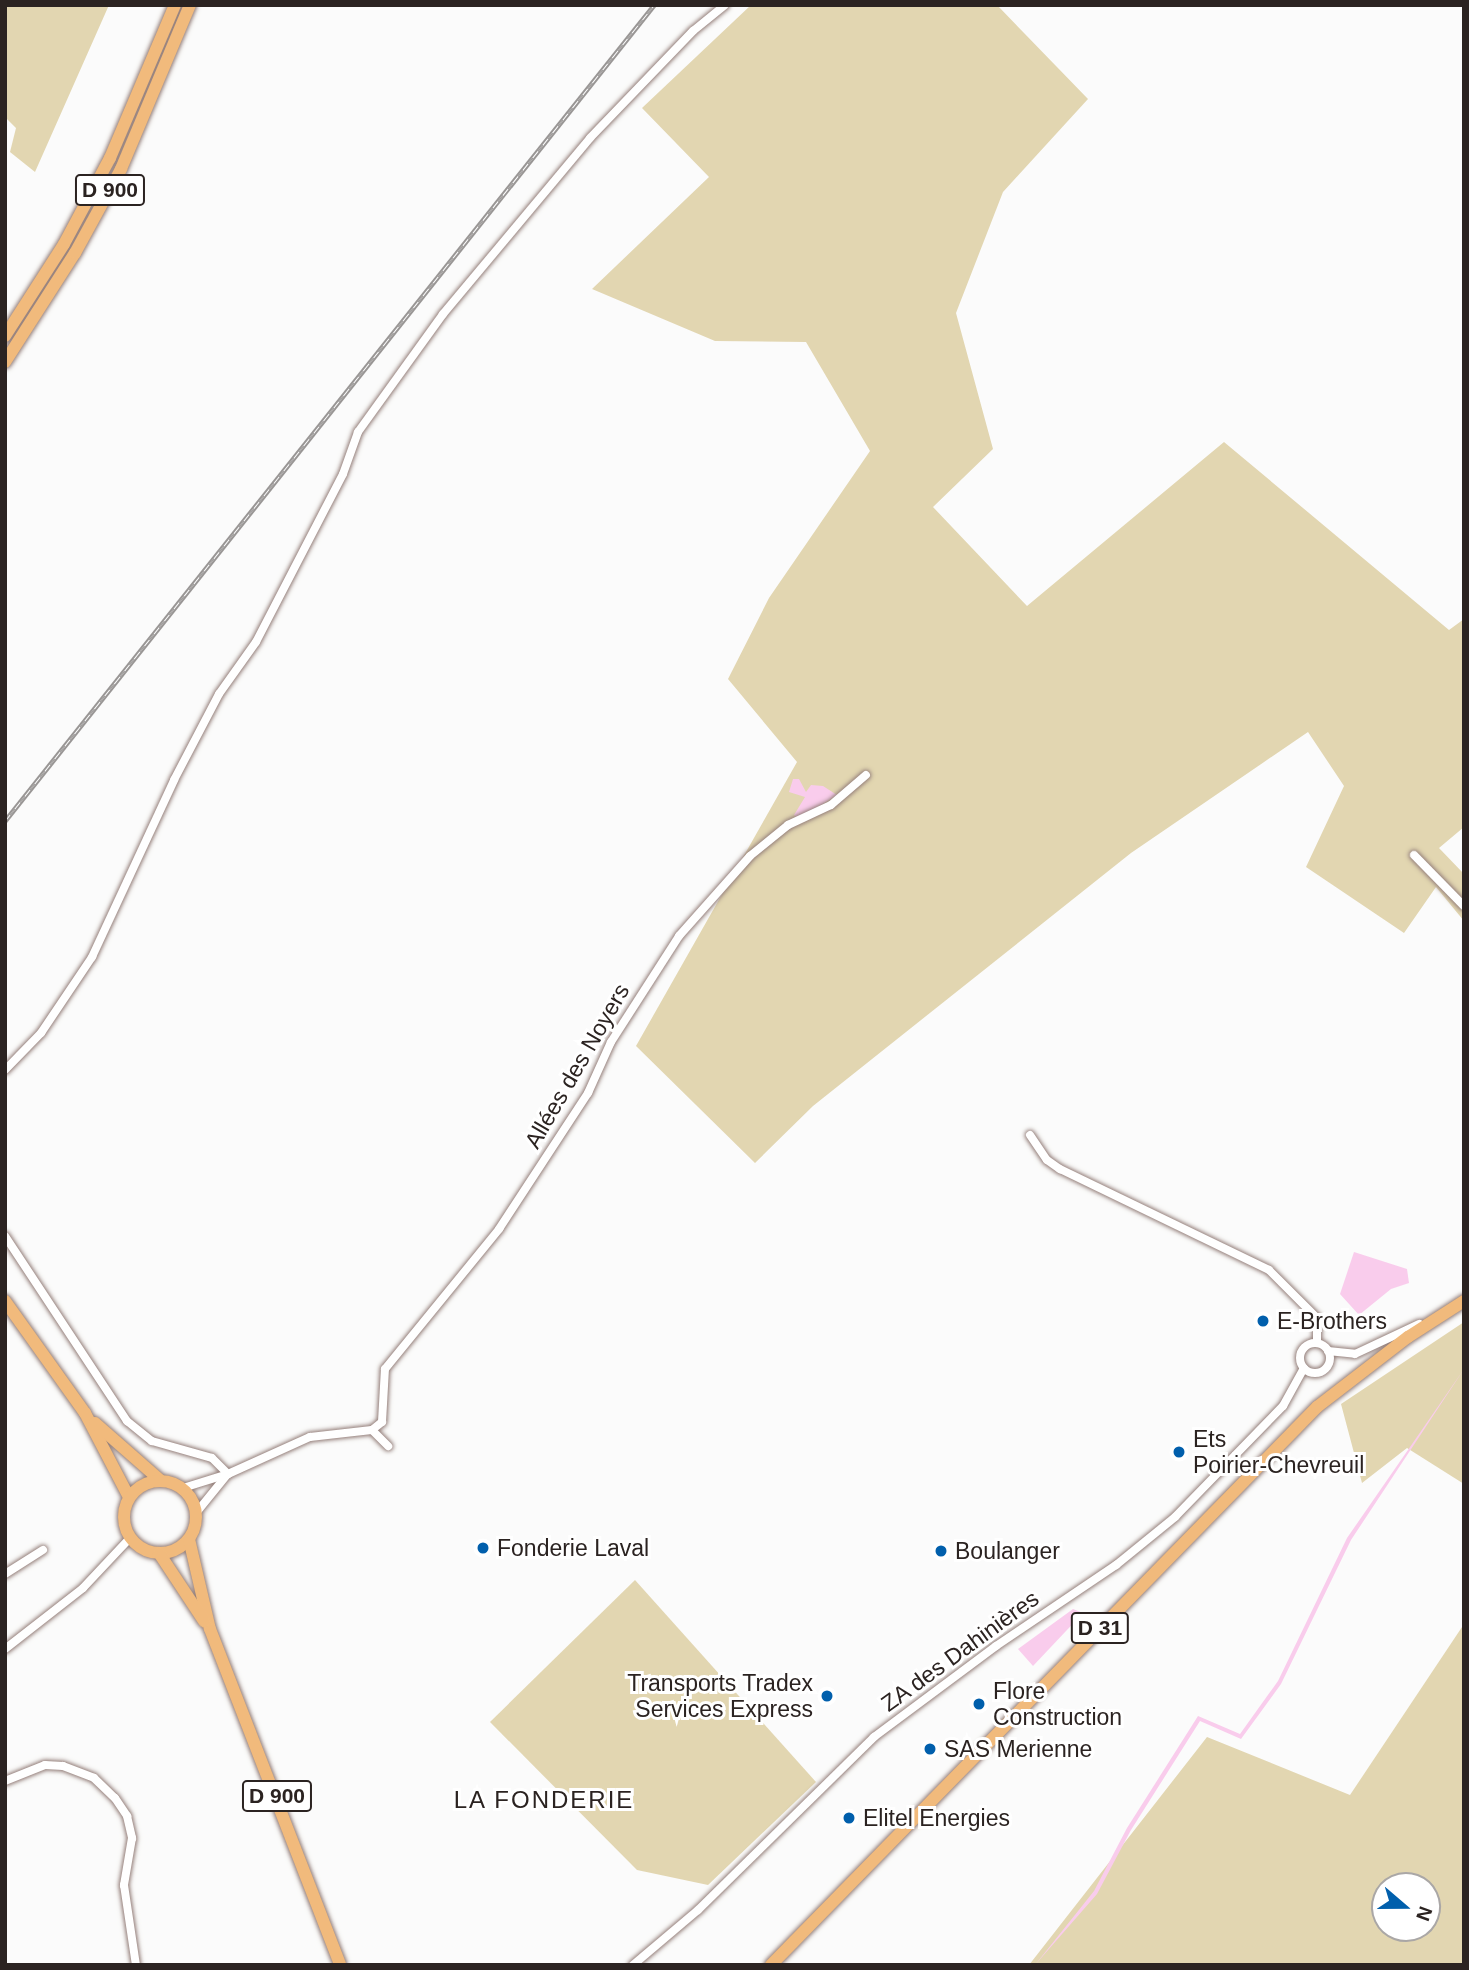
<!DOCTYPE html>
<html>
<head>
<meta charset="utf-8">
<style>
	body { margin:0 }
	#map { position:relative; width:1469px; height:1970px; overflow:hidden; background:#fbfbfb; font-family:Helvetica,sans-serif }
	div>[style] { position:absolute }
	.green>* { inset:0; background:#e2d6b1 }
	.water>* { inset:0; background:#f9ccec }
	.roads { filter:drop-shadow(0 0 2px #95807b) drop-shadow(0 0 2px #95807b) }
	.minor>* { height:8px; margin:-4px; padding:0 4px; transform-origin:4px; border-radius:4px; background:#fff }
	.minor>.ring { margin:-4px; padding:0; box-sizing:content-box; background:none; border:8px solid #fff; border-radius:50% }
	.primary>* { height:12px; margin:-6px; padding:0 6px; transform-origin:6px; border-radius:6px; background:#f1ba7c }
	.primary>.ring { margin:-6px; padding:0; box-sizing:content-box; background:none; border:12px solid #f1ba7c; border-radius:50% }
	.rail>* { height:5px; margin-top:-2.5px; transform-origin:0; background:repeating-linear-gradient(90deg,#fff 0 8px,#999695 0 16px); box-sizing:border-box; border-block:2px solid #999695 }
	.dots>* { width:19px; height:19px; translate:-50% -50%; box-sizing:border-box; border:4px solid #fff; border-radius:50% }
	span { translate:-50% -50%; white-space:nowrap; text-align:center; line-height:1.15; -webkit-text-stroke:6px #fff; paint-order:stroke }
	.shield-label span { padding:2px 5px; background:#fff; border:2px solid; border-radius:5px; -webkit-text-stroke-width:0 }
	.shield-label { font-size:21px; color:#2b2321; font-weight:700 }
	.street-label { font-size:23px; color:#2b2321 }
	.poi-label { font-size:23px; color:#2b2321 }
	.left { translate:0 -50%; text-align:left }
	.right { translate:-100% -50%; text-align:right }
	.neighbourhood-label { font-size:24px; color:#2b2321; letter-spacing:2px }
	.frame { position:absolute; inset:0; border:7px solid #2b2321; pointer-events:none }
	.north { position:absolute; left:1371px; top:1872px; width:70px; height:70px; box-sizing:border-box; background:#fff; border:2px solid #aaa7a6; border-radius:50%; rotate:110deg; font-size:19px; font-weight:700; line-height:28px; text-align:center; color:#2b2321 }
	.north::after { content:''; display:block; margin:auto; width:24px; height:32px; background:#015fac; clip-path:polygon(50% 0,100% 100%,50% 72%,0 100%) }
</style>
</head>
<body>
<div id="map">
	<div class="green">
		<div style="clip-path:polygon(5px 5px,109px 5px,35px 172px,10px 152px,16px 128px,5px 117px)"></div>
		<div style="clip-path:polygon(751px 5px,997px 5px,1088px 99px,1003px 192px,956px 313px,993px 449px,933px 507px,1027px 606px,1224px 442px,1449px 630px,1464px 619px,1464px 827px,1439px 848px,1464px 874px,1464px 921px,1436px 887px,1404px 933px,1306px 867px,1344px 786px,1308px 732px,1131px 853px,813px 1106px,755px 1163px,636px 1046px,797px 762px,728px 679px,769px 598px,870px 451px,806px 342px,715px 341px,592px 289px,709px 177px,642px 108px)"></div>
		<div style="clip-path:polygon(1464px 1322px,1464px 1484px,1407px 1448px,1362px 1483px,1341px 1404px)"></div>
		<div style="clip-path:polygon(635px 1580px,816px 1782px,708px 1885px,637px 1870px,490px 1722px)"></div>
		<div style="clip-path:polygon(evenodd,1464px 1624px,1464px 1965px,1029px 1965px,1207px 1737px,1350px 1795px,1464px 1624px,1385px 1886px,1427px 1886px,1427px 1928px,1385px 1928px,1385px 1886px)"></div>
	</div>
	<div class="water">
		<div style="clip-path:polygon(793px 779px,799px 779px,806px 792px,811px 785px,823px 786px,837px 795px,799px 819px,794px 815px,805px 797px,789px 792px)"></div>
		<div style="clip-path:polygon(1354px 1252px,1407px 1269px,1409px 1283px,1391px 1289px,1359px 1315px,1340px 1294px)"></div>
		<div style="clip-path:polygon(1464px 1369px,1351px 1540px,1281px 1684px,1241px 1739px,1200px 1721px,1131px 1830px,1097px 1894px,1035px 1965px,1094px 1891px,1127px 1828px,1198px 1716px,1240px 1734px,1278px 1681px,1347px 1538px)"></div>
		<div style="clip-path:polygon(1073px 1609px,1083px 1613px,1033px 1666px,1018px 1649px)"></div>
	</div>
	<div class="roads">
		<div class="minor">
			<div style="left:1414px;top:855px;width:71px;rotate:45.6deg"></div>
			<div style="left:5px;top:1070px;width:52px;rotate:-45.8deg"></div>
			<div style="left:41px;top:1033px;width:92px;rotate:-56.1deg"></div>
			<div style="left:92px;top:957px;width:195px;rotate:-65.1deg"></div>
			<div style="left:174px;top:780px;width:97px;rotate:-62.4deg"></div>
			<div style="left:219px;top:694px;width:64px;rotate:-54.6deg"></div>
			<div style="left:256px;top:642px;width:189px;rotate:-62.6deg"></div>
			<div style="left:343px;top:474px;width:45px;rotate:-70.3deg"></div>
			<div style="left:358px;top:432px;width:145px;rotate:-54.2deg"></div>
			<div style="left:443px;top:314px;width:229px;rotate:-50.1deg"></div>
			<div style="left:590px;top:138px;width:149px;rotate:-46.1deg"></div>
			<div style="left:693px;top:31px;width:41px;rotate:-39.1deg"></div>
			<div style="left:1030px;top:1135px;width:30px;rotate:56deg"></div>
			<div style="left:1047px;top:1160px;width:16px;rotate:35deg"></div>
			<div style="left:1060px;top:1169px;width:232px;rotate:25.8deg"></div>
			<div style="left:1269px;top:1270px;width:68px;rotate:45deg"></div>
			<div style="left:1317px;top:1318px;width:25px;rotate:90deg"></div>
			<div style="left:5px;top:1236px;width:222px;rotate:56.6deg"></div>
			<div style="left:127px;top:1421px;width:32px;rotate:39deg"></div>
			<div style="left:152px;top:1441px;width:62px;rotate:15.8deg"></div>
			<div style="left:212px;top:1458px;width:23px;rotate:45deg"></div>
			<div class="ring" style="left:1300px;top:1343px;width:22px;height:22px"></div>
			<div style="left:1328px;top:1351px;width:27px;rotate:6deg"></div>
			<div style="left:1355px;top:1354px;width:71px;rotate:-25.1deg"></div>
			<div style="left:372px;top:1430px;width:23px;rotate:45deg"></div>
			<div style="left:183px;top:1488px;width:47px;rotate:-17.3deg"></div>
			<div style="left:228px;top:1474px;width:90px;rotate:-24.3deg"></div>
			<div style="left:310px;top:1437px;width:62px;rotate:-6.4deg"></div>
			<div style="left:372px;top:1430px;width:13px;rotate:-39deg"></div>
			<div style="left:382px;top:1422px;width:53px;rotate:-86.8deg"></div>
			<div style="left:385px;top:1369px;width:181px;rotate:-50.8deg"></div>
			<div style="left:499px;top:1229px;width:163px;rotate:-56.8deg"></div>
			<div style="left:588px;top:1093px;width:56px;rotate:-65.7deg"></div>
			<div style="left:611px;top:1042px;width:126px;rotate:-57.3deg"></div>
			<div style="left:679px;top:936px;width:107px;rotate:-48.4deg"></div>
			<div style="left:750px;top:856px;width:49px;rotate:-39.2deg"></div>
			<div style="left:788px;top:825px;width:47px;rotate:-24.9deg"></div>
			<div style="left:831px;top:805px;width:46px;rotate:-40.6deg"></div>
			<div style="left:196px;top:1513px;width:48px;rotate:-51deg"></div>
			<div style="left:5px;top:1574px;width:45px;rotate:-32.3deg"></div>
			<div style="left:5px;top:1649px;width:99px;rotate:-38deg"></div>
			<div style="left:83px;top:1588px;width:69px;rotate:-46.8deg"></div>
			<div style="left:5px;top:1781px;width:43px;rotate:-21.8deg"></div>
			<div style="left:45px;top:1765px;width:18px;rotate:3deg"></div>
			<div style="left:63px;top:1766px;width:33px;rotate:21deg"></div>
			<div style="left:94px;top:1778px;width:29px;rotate:44deg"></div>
			<div style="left:115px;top:1798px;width:22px;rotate:56deg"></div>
			<div style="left:127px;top:1816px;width:23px;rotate:77deg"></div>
			<div style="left:132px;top:1838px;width:48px;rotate:99.7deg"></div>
			<div style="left:124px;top:1885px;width:81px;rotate:81.5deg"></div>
			<div style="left:633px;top:1965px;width:85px;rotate:-40.2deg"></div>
			<div style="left:698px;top:1910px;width:247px;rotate:-44.5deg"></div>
			<div style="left:874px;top:1737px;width:152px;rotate:-36.7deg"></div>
			<div style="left:996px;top:1646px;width:145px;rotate:-34deg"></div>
			<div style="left:1116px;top:1565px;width:76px;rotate:-39.1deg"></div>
			<div style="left:1175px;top:1517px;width:155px;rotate:-45.8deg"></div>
			<div style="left:1283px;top:1406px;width:43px;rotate:-61.1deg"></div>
		</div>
		<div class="primary">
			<div style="left:5px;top:336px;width:109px;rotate:-57.3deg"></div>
			<div style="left:64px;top:244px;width:98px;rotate:-61.9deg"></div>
			<div style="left:110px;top:158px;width:166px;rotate:-67deg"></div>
			<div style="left:5px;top:362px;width:130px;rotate:-57.3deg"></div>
			<div style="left:75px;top:253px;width:96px;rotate:-61.3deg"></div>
			<div style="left:121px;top:169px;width:178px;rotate:-67.2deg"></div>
			<div style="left:5px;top:1301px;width:138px;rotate:54.5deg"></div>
			<div style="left:85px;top:1413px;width:95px;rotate:62.4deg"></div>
			<div style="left:95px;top:1423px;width:86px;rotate:41.2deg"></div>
			<div class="ring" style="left:124px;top:1481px;width:60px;height:60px"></div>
			<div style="left:189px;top:1539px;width:92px;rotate:76.9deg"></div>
			<div style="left:210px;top:1629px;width:360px;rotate:68.8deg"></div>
			<div style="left:159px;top:1553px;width:82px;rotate:56.5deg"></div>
			<div style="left:771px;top:1965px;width:781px;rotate:-45.62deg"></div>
			<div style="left:1317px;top:1407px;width:115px;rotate:-37.6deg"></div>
			<div style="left:1408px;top:1337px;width:67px;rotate:-32.7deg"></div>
		</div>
	</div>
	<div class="rail">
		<div style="left:5px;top:821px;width:1043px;rotate:-51.5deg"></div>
	</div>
	<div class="dots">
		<div style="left:1263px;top:1321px;background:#015fac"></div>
		<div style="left:1179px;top:1452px;background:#015fac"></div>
		<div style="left:483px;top:1548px;background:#015fac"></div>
		<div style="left:941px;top:1551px;background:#015fac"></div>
		<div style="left:827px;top:1696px;background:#015fac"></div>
		<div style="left:979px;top:1704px;background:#015fac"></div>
		<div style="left:930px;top:1749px;background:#015fac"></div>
		<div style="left:849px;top:1818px;background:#015fac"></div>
	</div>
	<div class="shield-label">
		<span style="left:110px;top:190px">D 900</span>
		<span style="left:1100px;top:1628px">D 31</span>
		<span style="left:277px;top:1796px">D 900</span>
	</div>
	<div class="street-label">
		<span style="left:577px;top:1066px;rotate:-60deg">Allées des Noyers</span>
		<span style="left:960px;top:1651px;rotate:-36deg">ZA des Dahinières</span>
	</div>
	<div class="poi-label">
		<span class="left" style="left:1277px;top:1321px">E-Brothers</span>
		<span class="left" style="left:1193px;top:1452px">Ets<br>Poirier-Chevreuil</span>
		<span class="left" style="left:497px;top:1548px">Fonderie Laval</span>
		<span class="left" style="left:955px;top:1551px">Boulanger</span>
		<span class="right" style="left:813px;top:1696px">Transports Tradex<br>Services Express</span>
		<span class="left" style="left:993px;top:1704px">Flore<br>Construction</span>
		<span class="left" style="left:944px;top:1749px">SAS Merienne</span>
		<span class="left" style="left:863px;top:1818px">Elitel Energies</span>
	</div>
	<div class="neighbourhood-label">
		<span style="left:544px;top:1800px">LA FONDERIE</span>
	</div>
	<div class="frame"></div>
	<div class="north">N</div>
</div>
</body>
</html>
